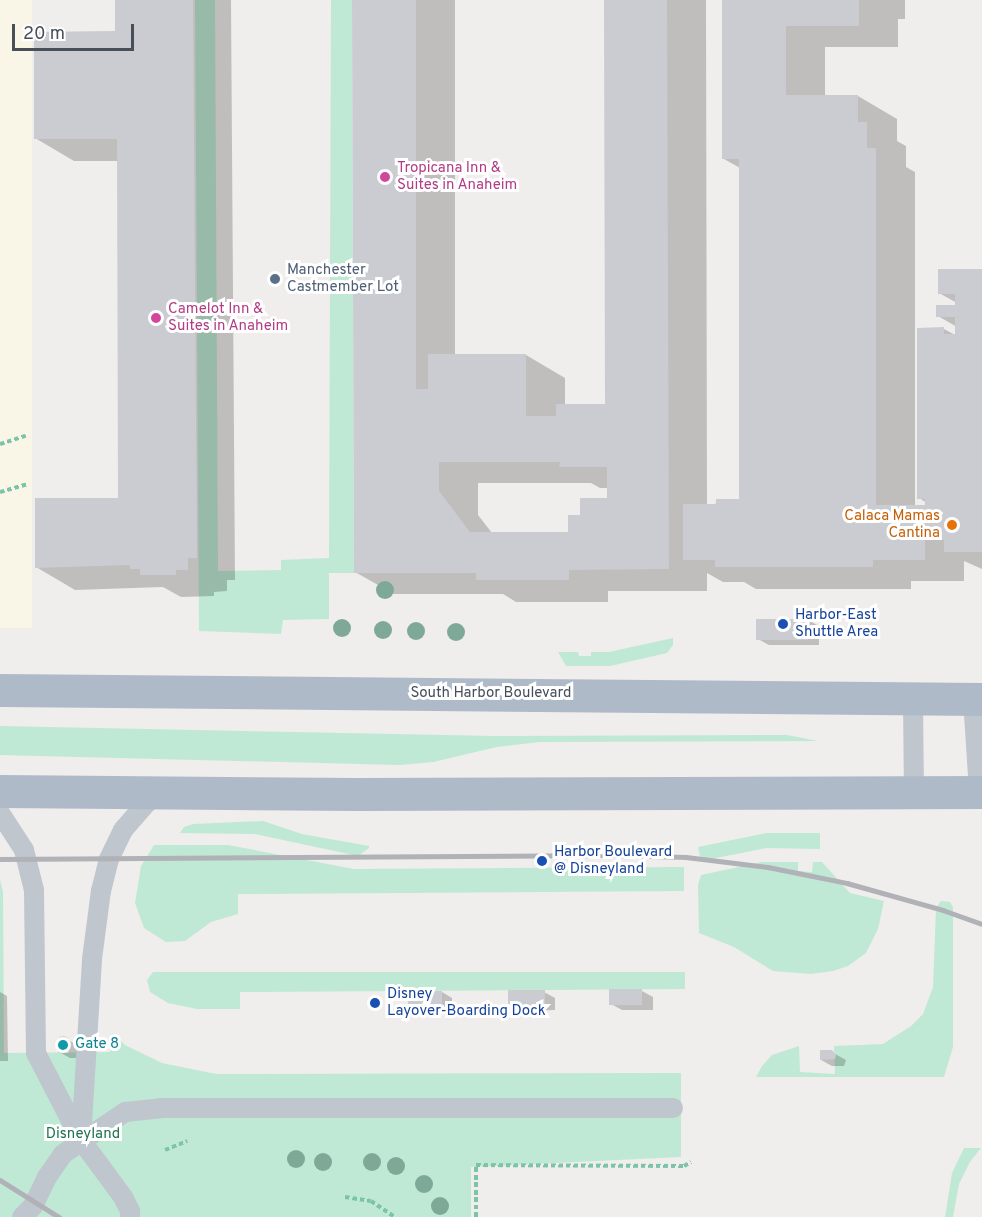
<!DOCTYPE html>
<html>
<head>
<meta charset="utf-8">
<style>
	body { margin:0 }
	#map { position:relative; width:982px; height:1217px; overflow:hidden; background:#f0eded; font-family:Overpass,sans-serif }
	div>[style] { position:absolute }
	.commercial>* { inset:0; background:#f9f6e7; transform-origin:0 0 }
	.green>* { inset:0; background:#bfe9d4 }
	.shadow>* { inset:0; background:#0003 }
	.building>* { inset:0; background:#caccd1; transform-origin:0 0 }
	.path>* { height:4px; margin-top:-2px; transform-origin:0; background:repeating-linear-gradient(90deg,#7bc4a8 0 4.5px,transparent 0 7.5px) }
	.service>* { height:20px; margin:-10px; padding:0 10px; transform-origin:10px; border-radius:10px; background:#bfc6ce }
	.primary>* { height:33px; margin:-16.5px; padding:0 16.5px; transform-origin:16.5px; border-radius:16.5px; background:#afbac9 }
	.rail>* { height:4.5px; margin:-2.25px; padding:0 2.25px; transform-origin:2.25px; border-radius:2.25px; background:#b0b2b7 }
	.trees>* { width:18px; height:18px; margin:-9px; border-radius:50%; background:#7ea997 }
	.dots>* { width:16px; height:16px; translate:-50% -50%; box-sizing:border-box; border:3px solid #fff; border-radius:50% }
	span { translate:-50% -50%; white-space:nowrap; text-align:center; line-height:1.15; -webkit-text-stroke:6px #fff; paint-order:stroke }
	.hotel-label { font-size:15px; color:#b23c85 }
	.left { translate:0 -50%; text-align:left }
	.service-label { font-size:15px; color:#4e5e75 }
	.food-label { font-size:15px; color:#c56008 }
	.right { translate:-100% -50%; text-align:right }
	.transit-label { font-size:15px; color:#164399 }
	.street-label { font-size:15px; color:#474f58 }
	.culture-label { font-size:15px; color:#0d838f }
	.park-label { font-size:15px; color:#207251 }
	.scale { position:absolute; left:12px; top:24px; width:122px; height:27px; box-sizing:border-box; border:3px solid #474f58; border-top:0; padding-left:8px; font-size:18px; line-height:21px; white-space:nowrap; color:#474f58; -webkit-text-stroke:4px #fff; paint-order:stroke }
</style>
</head>
<body>
<div id="map">
	<div class="commercial">
		<div style="left:0;top:0;width:32px;height:628px"></div>
	</div>
	<div class="green">
		<div style="clip-path:polygon(195px 0,215px 0,218px 571px,281px 570px,281px 560px,329px 558px,331px 0,352px 0,354px 573px,329px 573px,329px 619px,283px 620px,281px 634px,199px 631px)"></div>
		<div style="clip-path:polygon(673px 638px,673px 645px,667px 653px,610px 666px,566px 666px,558px 652px,578px 652px,579px 656px,591px 656px,591px 652px,609px 652px)"></div>
		<div style="clip-path:polygon(0 726px,494px 736px,787px 735px,818px 741px,539px 742px,497px 747px,433px 762px,400px 765px,0 755px)"></div>
		<div style="clip-path:polygon(263px 821px,302px 834px,369px 846px,369px 848px,358px 856px,255px 834px,180px 833px,184px 827px,193px 824px)"></div>
		<div style="clip-path:polygon(766px 833px,820px 833px,820px 849px,766px 848px,701px 861px,698px 847px)"></div>
		<div style="clip-path:polygon(154px 845px,228px 845px,354px 869px,684px 867px,684px 891px,238px 894px,238px 914px,211px 922px,185px 941px,166px 942px,144px 928px,135px 903px,141px 866px)"></div>
		<div style="clip-path:polygon(762px 862px,798px 862px,798px 871px,812px 872px,813px 862px,822px 862px,850px 893px,884px 901px,878px 929px,866px 953px,848px 966px,833px 971px,811px 974px,773px 971px,734px 947px,699px 933px,698px 885px,701px 875px)"></div>
		<div style="clip-path:polygon(0 880px,3px 892px,4px 1053px,110px 1052px,112px 1033px,125px 1045px,162px 1063px,216px 1074px,681px 1073px,681px 1157px,471px 1167px,471px 1217px,0 1217px)"></div>
		<div style="clip-path:polygon(941px 901px,950px 902px,953px 907px,953px 1047px,944px 1077px,756px 1077px,762px 1066px,772px 1055px,799px 1046px,800px 1072px,835px 1074px,834px 1046px,883px 1044px,911px 1026px,923px 1014px,933px 987px,936px 908px)"></div>
		<div style="clip-path:polygon(153px 972px,685px 972px,685px 989px,240px 992px,240px 1009px,197px 1009px,168px 1003px,150px 992px,147px 980px)"></div>
		<div style="clip-path:polygon(964px 1148px,981px 1148px,970px 1162px,959px 1184px,953px 1217px,945px 1217px,952px 1173px)"></div>
	</div>
	<div class="shadow">
		<div style="clip-path:polygon(117px 0,231px 0,235px 580px,227px 580px,227px 591px,214px 592px,214px 596px,181px 597px,163px 587px,75px 590px,36px 567px,119px 499px,119px 161px,74px 161px,35px 138px,117px 33px)"></div>
		<div style="clip-path:polygon(evenodd,354px 0,455px 0,455px 355px,526px 355px,565px 378px,565px 406px,607px 406px,606px 0,706px 0,707px 505px,741px 500px,740px 168px,724px 159px,723px 0,905px 0,905px 19px,898px 19px,898px 47px,825px 47px,825px 96px,858px 96px,897px 119px,897px 141px,906px 146px,906px 167px,915px 172px,915px 506px,927px 506px,927px 503px,919px 498px,944px 329px,957px 336px,957px 327px,938px 316px,957px 307px,957px 303px,939px 293px,982px 270px,982px 569px,964px 561px,964px 581px,911px 581px,911px 589px,756px 589px,744px 582px,723px 582px,707px 573px,707px 591px,608px 591px,608px 602px,516px 602px,503px 594px,394px 594px,355px 572px,354px 0,478px 483px,591px 483px,600px 488px,608px 488px,608px 500px,582px 516px,570px 533px,492px 533px,478px 515px,478px 483px)"></div>
		<div style="clip-path:polygon(808px 620px,819px 626px,819px 645px,769px 645px,758px 639px)"></div>
		<div style="clip-path:polygon(642px 991px,653px 997px,653px 1010px,622px 1010px,611px 1004px)"></div>
		<div style="clip-path:polygon(0 992px,7px 996px,8px 1061px,0 1061px)"></div>
		<div style="clip-path:polygon(442px 992px,452px 998px,452px 1010px,420px 1011px,409px 1004px)"></div>
		<div style="clip-path:polygon(544px 992px,555px 998px,555px 1010px,521px 1011px,510px 1004px)"></div>
		<div style="clip-path:polygon(67px 1039px,78px 1046px,79px 1058px,70px 1058px,59px 1052px)"></div>
		<div style="clip-path:polygon(835px 1054px,846px 1060px,844px 1066px,832px 1066px,821px 1060px)"></div>
	</div>
	<div class="building">
		<div style="clip-path:polygon(115px 0,193px 0,197px 558px,188px 558px,188px 570px,176px 570px,176px 575px,140px 575px,140px 569px,130px 569px,130px 565px,35px 568px,35px 498px,118px 498px,117px 139px,34px 139px,34px 32px,115px 31px)"></div>
		<div style="clip-path:polygon(evenodd,352px 0,416px 0,416px 389px,428px 389px,428px 354px,526px 354px,526px 416px,556px 416px,556px 404px,605px 404px,604px 0,667px 0,669px 569px,569px 570px,569px 580px,476px 580px,476px 573px,354px 573px,352px 0,439px 462px,560px 462px,559px 467px,607px 467px,607px 498px,580px 498px,580px 515px,568px 515px,568px 532px,470px 532px,439px 491px,439px 462px)"></div>
		<div style="clip-path:polygon(722px 0,859px 0,859px 26px,786px 26px,786px 95px,858px 95px,858px 122px,867px 122px,867px 148px,876px 148px,876px 505px,925px 505px,925px 499px,917px 499px,917px 328px,944px 327px,944px 334px,955px 334px,955px 317px,936px 317px,936px 305px,955px 305px,955px 294px,938px 294px,938px 269px,982px 269px,982px 552px,944px 552px,944px 540px,925px 540px,925px 560px,873px 560px,873px 567px,715px 567px,715px 560px,683px 560px,683px 504px,716px 504px,716px 499px,739px 499px,739px 159px,722px 159px)"></div>
		<div style="left:756px;top:619px;width:52px;height:21px"></div>
		<div style="left:642px;top:989px;width:16px;height:33px;rotate:90deg"></div>
		<div style="left:545px;top:990px;width:15px;height:37px;rotate:90deg"></div>
		<div style="left:408px;top:991px;width:34px;height:14px"></div>
		<div style="clip-path:polygon(64px 1036px,68px 1038px,69px 1053px,58px 1053px,59px 1037px)"></div>
		<div style="clip-path:polygon(820px 1050px,832px 1050px,836px 1055px,835px 1059px,820px 1060px)"></div>
	</div>
	<div class="path">
		<div style="left:0;top:444px;width:29px;rotate:-18deg"></div>
		<div style="left:0;top:492px;width:29px;rotate:-16deg"></div>
		<div style="left:165px;top:1150px;width:24px;rotate:-22deg"></div>
		<div style="left:345px;top:1197px;width:26px;rotate:9deg"></div>
		<div style="left:371px;top:1201px;width:29px;rotate:34deg"></div>
		<div style="left:476px;top:1217px;width:52px;rotate:-90deg"></div>
		<div style="left:476px;top:1165px;width:208px;rotate:0.3deg"></div>
		<div style="left:684px;top:1166px;width:8px;rotate:-30deg"></div>
	</div>
	<div class="service">
		<div style="left:973px;top:699px;width:93px;rotate:86.3deg"></div>
		<div style="left:913px;top:700px;width:92px;rotate:89.4deg"></div>
		<div style="left:0;top:813px;width:44px;rotate:57deg"></div>
		<div style="left:24px;top:850px;width:41px;rotate:76deg"></div>
		<div style="left:34px;top:890px;width:163px;rotate:89.3deg"></div>
		<div style="left:36px;top:1053px;width:98px;rotate:62.7deg"></div>
		<div style="left:81px;top:1140px;width:71px;rotate:53.6deg"></div>
		<div style="left:123px;top:1197px;width:16px;rotate:63deg"></div>
		<div style="left:130px;top:1211px;width:6px;rotate:90deg"></div>
		<div style="left:81px;top:1140px;width:181px;rotate:-86.5deg"></div>
		<div style="left:92px;top:959px;width:69px;rotate:-82.5deg"></div>
		<div style="left:101px;top:891px;width:33px;rotate:-76deg"></div>
		<div style="left:109px;top:859px;width:32px;rotate:-64deg"></div>
		<div style="left:123px;top:830px;width:37px;rotate:-49deg"></div>
		<div style="left:147px;top:802px;width:17px;rotate:-25deg"></div>
		<div style="left:22px;top:1217px;width:16px;rotate:-45deg"></div>
		<div style="left:33px;top:1206px;width:32px;rotate:-64deg"></div>
		<div style="left:47px;top:1177px;width:28px;rotate:-55deg"></div>
		<div style="left:63px;top:1154px;width:75px;rotate:-34.1deg"></div>
		<div style="left:125px;top:1112px;width:36px;rotate:-6deg"></div>
		<div style="left:161px;top:1108px;width:512px"></div>
	</div>
	<div class="primary">
		<div style="left:0;top:690px;width:982px;rotate:0.53deg"></div>
		<div style="left:0;top:791px;width:357px;rotate:0.5deg"></div>
		<div style="left:357px;top:794px;width:625px;rotate:-0.18deg"></div>
	</div>
	<div class="rail">
		<div style="left:0;top:859px;width:617px;rotate:-0.37deg"></div>
		<div style="left:617px;top:855px;width:69px;rotate:1.7deg"></div>
		<div style="left:686px;top:857px;width:83px;rotate:7deg"></div>
		<div style="left:768px;top:867px;width:81px;rotate:11.4deg"></div>
		<div style="left:847px;top:883px;width:100px;rotate:15.7deg"></div>
		<div style="left:943px;top:910px;width:41px;rotate:19.7deg"></div>
		<div style="left:0;top:1180px;width:70px;rotate:32.1deg"></div>
	</div>
	<div class="trees">
		<div style="left:385px;top:590px"></div>
		<div style="left:342px;top:628px"></div>
		<div style="left:383px;top:630px"></div>
		<div style="left:416px;top:631px"></div>
		<div style="left:456px;top:632px"></div>
		<div style="left:296px;top:1159px"></div>
		<div style="left:323px;top:1162px"></div>
		<div style="left:372px;top:1162px"></div>
		<div style="left:396px;top:1166px"></div>
		<div style="left:424px;top:1184px"></div>
		<div style="left:440px;top:1206px"></div>
	</div>
	<div class="dots">
		<div style="left:385px;top:177px;background:#d1479c"></div>
		<div style="left:275px;top:279px;background:#5c6f8a"></div>
		<div style="left:156px;top:318px;background:#d1479c"></div>
		<div style="left:952px;top:525px;background:#e8710a"></div>
		<div style="left:783px;top:624px;background:#1a4fb4"></div>
		<div style="left:542px;top:861px;background:#1a4fb4"></div>
		<div style="left:375px;top:1003px;background:#1a4fb4"></div>
		<div style="left:63px;top:1045px;background:#0f9aa8"></div>
	</div>
	<div class="hotel-label">
		<span class="left" style="left:397px;top:177px">Tropicana Inn &amp;<br>Suites in Anaheim</span>
		<span class="left" style="left:168px;top:318px">Camelot Inn &amp;<br>Suites in Anaheim</span>
	</div>
	<div class="service-label">
		<span class="left" style="left:287px;top:279px">Manchester<br>Castmember Lot</span>
	</div>
	<div class="food-label">
		<span class="right" style="left:940px;top:525px">Calaca Mamas<br>Cantina</span>
	</div>
	<div class="transit-label">
		<span class="left" style="left:795px;top:624px">Harbor-East<br>Shuttle Area</span>
		<span class="left" style="left:554px;top:861px">Harbor Boulevard<br>@ Disneyland</span>
		<span class="left" style="left:387px;top:1003px">Disney<br>Layover-Boarding Dock</span>
	</div>
	<div class="street-label">
		<span style="left:491px;top:694px">South Harbor Boulevard</span>
	</div>
	<div class="culture-label">
		<span class="left" style="left:75px;top:1045px">Gate 8</span>
	</div>
	<div class="park-label">
		<span style="left:83px;top:1135px">Disneyland</span>
	</div>
	<div class="scale">20 m</div>
</div>
</body>
</html>
